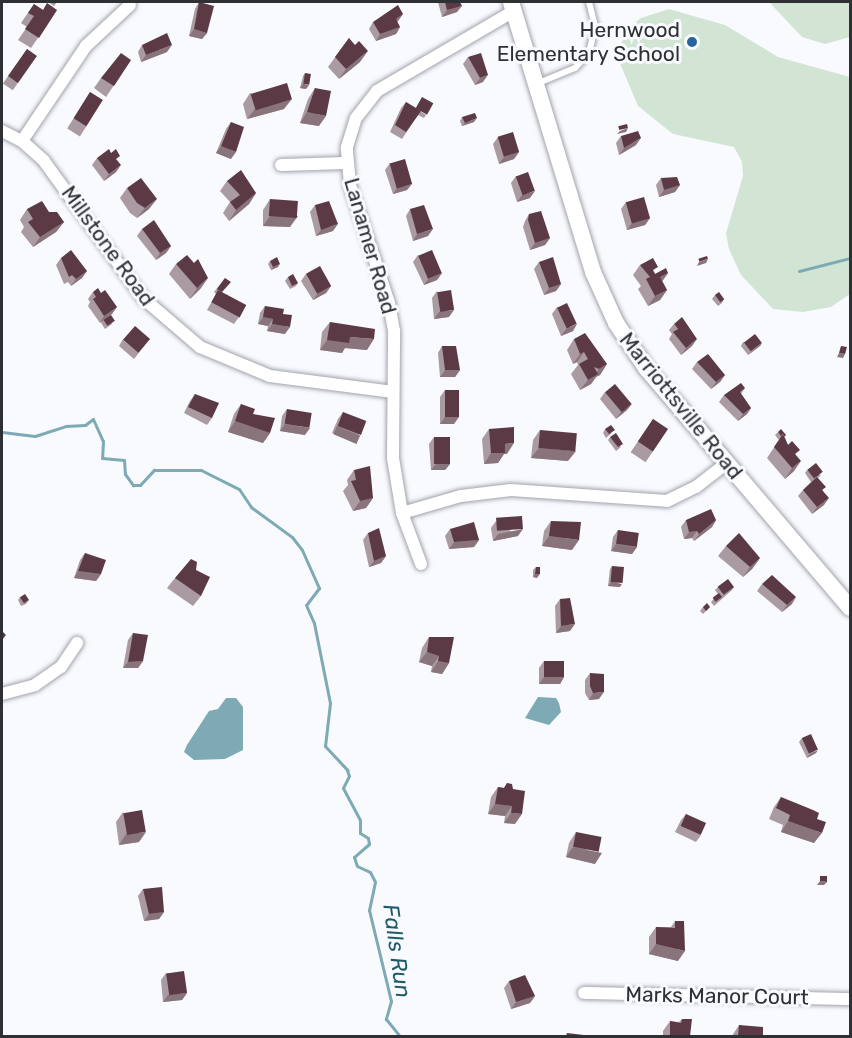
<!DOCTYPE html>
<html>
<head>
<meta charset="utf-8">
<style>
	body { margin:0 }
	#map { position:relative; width:852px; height:1038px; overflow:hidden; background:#f8fafe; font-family:Rubik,sans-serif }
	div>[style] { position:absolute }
	.green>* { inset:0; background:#d2e5d4 }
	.water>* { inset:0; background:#7daab4 }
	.stream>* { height:3px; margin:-1.5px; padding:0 1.5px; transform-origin:1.5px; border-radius:1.5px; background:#7daab4 }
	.roads { filter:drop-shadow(0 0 2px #a2a4ab) drop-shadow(0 0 2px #a2a4ab) }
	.lane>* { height:6px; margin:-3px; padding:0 3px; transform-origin:3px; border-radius:3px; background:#fff }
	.street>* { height:12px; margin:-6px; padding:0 6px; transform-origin:6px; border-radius:6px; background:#fff }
	.secondary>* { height:16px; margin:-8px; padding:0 8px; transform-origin:8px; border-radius:8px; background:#fff }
	.wall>* { inset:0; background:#aa9aa2; transform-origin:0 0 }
	.shaded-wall>* { inset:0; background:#8a747c; transform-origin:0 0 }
	.building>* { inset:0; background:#5b3a45; transform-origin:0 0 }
	.dots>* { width:16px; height:16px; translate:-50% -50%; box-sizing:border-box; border:3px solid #f8fafe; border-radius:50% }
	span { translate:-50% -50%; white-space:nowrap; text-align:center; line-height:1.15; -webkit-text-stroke:6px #f8fafe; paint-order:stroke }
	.poi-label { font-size:21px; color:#2f3033 }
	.right { translate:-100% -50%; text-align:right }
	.street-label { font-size:21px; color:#2f3033 }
	.water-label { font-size:22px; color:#1e5b67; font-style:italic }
	.frame { position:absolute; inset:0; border:3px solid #2f3033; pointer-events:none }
</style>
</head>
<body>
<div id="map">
	<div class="green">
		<div style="clip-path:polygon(769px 2px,850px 2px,850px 37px,825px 44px,802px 37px)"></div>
		<div style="clip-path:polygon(669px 9px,725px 25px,778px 57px,850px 77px,850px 294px,831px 307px,803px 312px,773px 309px,741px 275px,729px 249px,726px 233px,743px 176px,742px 162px,734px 147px,673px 134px,638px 106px,616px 54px,629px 27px,641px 18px)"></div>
	</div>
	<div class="water">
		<div style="clip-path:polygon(538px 697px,556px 698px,559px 703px,561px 712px,549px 725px,525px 718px)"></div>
		<div style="clip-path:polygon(226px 698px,236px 698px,243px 707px,243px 750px,225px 759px,194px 760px,184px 752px,187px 745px,209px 711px,218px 709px)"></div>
	</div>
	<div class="stream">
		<div style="left:799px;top:271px;width:53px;rotate:-14.3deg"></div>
		<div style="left:2px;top:432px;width:33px;rotate:7deg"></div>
		<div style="left:35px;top:436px;width:33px;rotate:-18deg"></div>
		<div style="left:66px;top:426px;width:19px;rotate:-3deg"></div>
		<div style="left:85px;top:425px;width:10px;rotate:-37deg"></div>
		<div style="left:93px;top:419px;width:24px;rotate:66deg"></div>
		<div style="left:103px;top:441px;width:17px;rotate:93deg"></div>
		<div style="left:102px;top:458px;width:22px;rotate:5deg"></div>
		<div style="left:124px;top:460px;width:14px;rotate:86deg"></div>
		<div style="left:125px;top:474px;width:14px;rotate:54deg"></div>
		<div style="left:133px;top:485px;width:7px"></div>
		<div style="left:140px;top:485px;width:21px;rotate:-47deg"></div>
		<div style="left:154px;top:470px;width:47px"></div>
		<div style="left:201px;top:470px;width:42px;rotate:26.6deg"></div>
		<div style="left:239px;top:489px;width:22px;rotate:56deg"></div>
		<div style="left:251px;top:507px;width:51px;rotate:36.2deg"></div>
		<div style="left:292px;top:537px;width:16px;rotate:52deg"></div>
		<div style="left:302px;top:550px;width:42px;rotate:65.9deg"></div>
		<div style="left:319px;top:588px;width:21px;rotate:127deg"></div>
		<div style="left:306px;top:605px;width:20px;rotate:66deg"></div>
		<div style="left:314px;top:623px;width:82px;rotate:78.7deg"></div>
		<div style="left:330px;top:703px;width:43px;rotate:96.6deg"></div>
		<div style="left:325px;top:746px;width:33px;rotate:47deg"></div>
		<div style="left:347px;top:770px;width:6px;rotate:72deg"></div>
		<div style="left:349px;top:776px;width:13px;rotate:117deg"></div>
		<div style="left:343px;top:788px;width:36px;rotate:62deg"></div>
		<div style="left:360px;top:820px;width:13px;rotate:90deg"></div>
		<div style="left:360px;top:833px;width:9px;rotate:32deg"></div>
		<div style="left:368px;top:838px;width:6px;rotate:81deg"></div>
		<div style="left:369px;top:844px;width:20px;rotate:139deg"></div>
		<div style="left:354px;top:857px;width:9px;rotate:72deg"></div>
		<div style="left:357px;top:866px;width:14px;rotate:25deg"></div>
		<div style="left:370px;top:872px;width:11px;rotate:63deg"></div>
		<div style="left:375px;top:882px;width:29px;rotate:102deg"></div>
		<div style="left:369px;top:910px;width:94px;rotate:76.4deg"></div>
		<div style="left:391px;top:1001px;width:19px;rotate:106deg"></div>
		<div style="left:386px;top:1019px;width:22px;rotate:51deg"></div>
	</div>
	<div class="roads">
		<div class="lane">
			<div style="left:536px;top:84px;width:42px;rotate:-22.3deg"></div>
			<div style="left:575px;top:68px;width:21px;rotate:-47deg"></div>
			<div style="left:589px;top:53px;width:28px;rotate:-77deg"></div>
			<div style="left:595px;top:26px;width:25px;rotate:-104deg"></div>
		</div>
		<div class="street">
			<div style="left:2px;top:131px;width:22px;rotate:27deg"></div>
			<div style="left:22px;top:141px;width:30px;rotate:42deg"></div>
			<div style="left:44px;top:161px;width:170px;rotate:54.1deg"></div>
			<div style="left:144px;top:299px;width:74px;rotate:40.6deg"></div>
			<div style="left:200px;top:347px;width:76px;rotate:22.5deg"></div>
			<div style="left:270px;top:376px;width:124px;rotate:7.4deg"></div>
			<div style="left:22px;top:141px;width:115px;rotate:-56deg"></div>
			<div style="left:86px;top:46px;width:60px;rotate:-43deg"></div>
			<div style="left:281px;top:165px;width:65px;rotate:-1.8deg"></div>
			<div style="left:402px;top:513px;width:61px;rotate:-16.1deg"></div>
			<div style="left:461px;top:496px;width:50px;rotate:-6.8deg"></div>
			<div style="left:511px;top:490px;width:156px;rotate:4deg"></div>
			<div style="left:667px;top:501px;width:32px;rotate:-26deg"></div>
			<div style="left:696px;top:487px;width:39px;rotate:-38deg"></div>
			<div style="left:421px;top:564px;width:54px;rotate:-110.4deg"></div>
			<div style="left:402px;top:513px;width:56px;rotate:-99.3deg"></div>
			<div style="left:393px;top:458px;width:127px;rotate:-89.5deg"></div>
			<div style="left:394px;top:331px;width:28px;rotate:-100deg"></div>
			<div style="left:389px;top:303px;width:124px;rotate:-108.3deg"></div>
			<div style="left:350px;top:185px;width:38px;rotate:-95deg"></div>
			<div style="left:347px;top:147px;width:30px;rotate:-73deg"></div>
			<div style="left:356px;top:118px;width:34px;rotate:-52deg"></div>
			<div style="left:377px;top:91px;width:159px;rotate:-30.3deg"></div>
			<div style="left:2px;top:694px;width:34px;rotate:-15deg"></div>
			<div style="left:35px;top:685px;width:32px;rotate:-35deg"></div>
			<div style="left:61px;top:667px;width:29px;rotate:-56deg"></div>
			<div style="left:584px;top:993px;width:266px;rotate:1.3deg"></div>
		</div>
		<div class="secondary">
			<div style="left:511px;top:2px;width:282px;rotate:73.1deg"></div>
			<div style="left:593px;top:272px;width:56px;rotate:65.7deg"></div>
			<div style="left:616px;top:323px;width:54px;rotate:56.3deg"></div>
			<div style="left:646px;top:368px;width:315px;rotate:49.6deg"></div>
		</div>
	</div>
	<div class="wall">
		<div style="clip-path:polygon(48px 2px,57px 2px,54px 6px)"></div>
		<div style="clip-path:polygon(199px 2px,207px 33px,202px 39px,189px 36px,195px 9px)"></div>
		<div style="clip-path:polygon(438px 2px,460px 2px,457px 12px,442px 17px)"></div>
		<div style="clip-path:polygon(34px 4px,43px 10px,57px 10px,31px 48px,18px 40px,27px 27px,21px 23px)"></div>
		<div style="clip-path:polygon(403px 14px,397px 22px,400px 27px,396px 34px,376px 41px,369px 29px,373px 22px)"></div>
		<div style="clip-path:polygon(349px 38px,360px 62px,339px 79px,328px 67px)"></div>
		<div style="clip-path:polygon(142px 45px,167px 52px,141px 62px,138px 52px)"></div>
		<div style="left:27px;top:49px;width:12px;height:42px;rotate:35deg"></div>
		<div style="clip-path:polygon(468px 57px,483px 82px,475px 85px,463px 64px)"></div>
		<div style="clip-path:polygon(131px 60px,106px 97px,94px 88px,101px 78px)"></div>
		<div style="clip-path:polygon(305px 73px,306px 89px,300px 88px,303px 76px)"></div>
		<div style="clip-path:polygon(315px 88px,319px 126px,300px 123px,308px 99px)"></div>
		<div style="left:90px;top:92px;width:15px;height:43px;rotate:32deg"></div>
		<div style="clip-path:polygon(250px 93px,284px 109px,247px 119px,243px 104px)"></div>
		<div style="clip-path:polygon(406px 102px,426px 115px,424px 118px,418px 115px,402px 139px,390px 132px,401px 108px)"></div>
		<div style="clip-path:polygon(462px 117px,474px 122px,462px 126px,460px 121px)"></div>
		<div style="clip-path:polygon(231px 122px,231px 159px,216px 153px,226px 129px)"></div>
		<div style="clip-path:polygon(621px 136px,636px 145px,619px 155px,616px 143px)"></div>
		<div style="clip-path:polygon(498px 137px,519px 152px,514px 159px,499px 164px,493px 144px)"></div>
		<div style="clip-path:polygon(97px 158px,117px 160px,116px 172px,104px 181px,92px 165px)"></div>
		<div style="clip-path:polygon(390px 163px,407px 190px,393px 194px,385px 170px)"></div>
		<div style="clip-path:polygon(516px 176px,530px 198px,517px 202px,511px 183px)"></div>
		<div style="clip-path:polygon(661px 178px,680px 185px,675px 192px,659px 197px,656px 185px)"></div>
		<div style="clip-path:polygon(227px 181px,256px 193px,249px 204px,229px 221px,223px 213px,230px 202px,220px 191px)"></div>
		<div style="clip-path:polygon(127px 188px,149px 209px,137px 218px,130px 213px,120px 198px)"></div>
		<div style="clip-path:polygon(270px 199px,290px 227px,263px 226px,263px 210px)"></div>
		<div style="clip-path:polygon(626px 202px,650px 218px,645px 225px,627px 230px,621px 209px)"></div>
		<div style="clip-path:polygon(315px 205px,333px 231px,316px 236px,310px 212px)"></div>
		<div style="clip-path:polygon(27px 209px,49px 212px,64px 222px,56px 232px,33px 247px,21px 232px,24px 227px,20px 220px)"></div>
		<div style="clip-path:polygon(410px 209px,428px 236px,413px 241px,406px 216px)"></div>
		<div style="clip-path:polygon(529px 214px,550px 238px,545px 245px,530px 250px,523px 227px,525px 221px)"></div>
		<div style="clip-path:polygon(142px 229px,171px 246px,166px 253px,156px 260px,137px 236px)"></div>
		<div style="clip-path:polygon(418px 255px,442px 273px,437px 280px,424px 285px,413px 262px)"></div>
		<div style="clip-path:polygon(61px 258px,87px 271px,82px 278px,71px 286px,68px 282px,64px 284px,56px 265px)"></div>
		<div style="clip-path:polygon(270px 261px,278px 267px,271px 270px,268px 264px)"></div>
		<div style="clip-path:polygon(539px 262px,561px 284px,556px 291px,544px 295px,534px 269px)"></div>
		<div style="clip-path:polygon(176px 264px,201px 288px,190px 299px,169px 274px)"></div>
		<div style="clip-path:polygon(640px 265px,654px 272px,655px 274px,668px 273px,662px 281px,667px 290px,660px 300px,648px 306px,638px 289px,641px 286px,633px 275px)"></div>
		<div style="clip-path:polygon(306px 274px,331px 286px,326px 293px,313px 300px,301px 281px)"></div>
		<div style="clip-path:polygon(288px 277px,298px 283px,296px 286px,290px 289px,285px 281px)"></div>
		<div style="clip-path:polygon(225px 278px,222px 292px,239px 317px,234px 324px,207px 310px,216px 294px,214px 292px)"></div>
		<div style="clip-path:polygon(437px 291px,449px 317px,434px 319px,432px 298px)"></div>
		<div style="clip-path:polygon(93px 292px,101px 293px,117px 307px,110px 316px,112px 324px,105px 329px,101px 323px,103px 320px,100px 323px,88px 306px,90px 302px,88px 299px)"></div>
		<div style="clip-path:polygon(715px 295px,724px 299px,722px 303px,718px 306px,712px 299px)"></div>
		<div style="clip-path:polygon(265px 306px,283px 314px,285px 334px,267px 331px,268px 326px,258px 324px,260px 313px)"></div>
		<div style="clip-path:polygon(557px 307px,573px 331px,561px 336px,552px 314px)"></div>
		<div style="clip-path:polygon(330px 322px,367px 350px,345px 348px,342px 353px,320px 350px,322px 332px)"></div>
		<div style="clip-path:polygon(674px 324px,692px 346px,681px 355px,669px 339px,672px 334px,669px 330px)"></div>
		<div style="clip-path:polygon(123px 339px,145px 345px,134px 359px,119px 346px)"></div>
		<div style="clip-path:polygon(574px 339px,607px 364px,600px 375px,596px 377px,591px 384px,580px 390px,571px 374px,578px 365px,577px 362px,573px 364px,567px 350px)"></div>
		<div style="clip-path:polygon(743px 342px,762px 343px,760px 346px,748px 355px,741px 346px)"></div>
		<div style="clip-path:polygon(442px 346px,460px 370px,455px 377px,440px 377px,438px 353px)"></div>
		<div style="clip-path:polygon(697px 362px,725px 375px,720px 382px,711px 389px,692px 369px)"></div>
		<div style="clip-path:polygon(745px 388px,741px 394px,751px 408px,747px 414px,738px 421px,719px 402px,724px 395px)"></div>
		<div style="clip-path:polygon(445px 390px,454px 424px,440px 424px,440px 397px)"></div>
		<div style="clip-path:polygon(605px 392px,627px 410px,616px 419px,600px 399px)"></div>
		<div style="clip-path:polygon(195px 394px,212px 418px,207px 425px,184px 413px,190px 401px)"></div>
		<div style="clip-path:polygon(241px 404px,253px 414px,270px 433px,263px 443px,228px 432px,234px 414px)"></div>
		<div style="clip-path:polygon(287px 409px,305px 435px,280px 431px,282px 416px)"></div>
		<div style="clip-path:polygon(343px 412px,360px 436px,355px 443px,332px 433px,338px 419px)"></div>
		<div style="left:653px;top:419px;width:18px;height:40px;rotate:34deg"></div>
		<div style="clip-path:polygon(489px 429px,507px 454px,504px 454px,498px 463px,484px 464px,482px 439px)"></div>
		<div style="clip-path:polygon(605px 429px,612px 433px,606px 438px,603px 433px)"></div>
		<div style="clip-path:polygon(540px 430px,568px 461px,531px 458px,533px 440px)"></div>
		<div style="clip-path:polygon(778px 432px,785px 438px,788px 445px,796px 455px,794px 471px,785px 479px,767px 458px,779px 440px,775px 435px)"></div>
		<div style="clip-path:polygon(434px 437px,450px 464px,445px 470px,431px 470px,429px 444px)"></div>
		<div style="clip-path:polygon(610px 437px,621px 447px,616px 451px,608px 440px)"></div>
		<div style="clip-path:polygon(354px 470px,373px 498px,366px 508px,353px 511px,343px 491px,348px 485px,347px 480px)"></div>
		<div style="clip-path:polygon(807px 470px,821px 475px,818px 478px,823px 491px,824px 505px,812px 514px,798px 496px,803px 490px,811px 482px,805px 473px)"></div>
		<div style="clip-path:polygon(686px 520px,716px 520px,712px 527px,694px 541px,692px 538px,684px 539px,681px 527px)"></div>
		<div style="clip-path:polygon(496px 521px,518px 536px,493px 541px,491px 528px)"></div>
		<div style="clip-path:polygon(551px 521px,572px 550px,542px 546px,544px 531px)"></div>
		<div style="clip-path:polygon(450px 529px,479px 540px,474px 547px,449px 549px,445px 536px)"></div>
		<div style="clip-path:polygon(618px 530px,637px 547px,632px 554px,611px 551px,613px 537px)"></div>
		<div style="clip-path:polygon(368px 533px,386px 556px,381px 563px,369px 567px,363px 540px)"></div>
		<div style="clip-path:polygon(726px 546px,760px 558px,752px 569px,743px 577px,718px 556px)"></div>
		<div style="clip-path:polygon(85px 553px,101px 574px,96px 581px,74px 578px,80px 560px)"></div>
		<div style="clip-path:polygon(612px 566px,620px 587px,608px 586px,610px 569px)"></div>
		<div style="clip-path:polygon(536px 567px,537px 578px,533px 577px,533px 570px)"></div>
		<div style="clip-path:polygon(196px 570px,201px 596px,193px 606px,167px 588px,175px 578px)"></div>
		<div style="clip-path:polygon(762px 584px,792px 604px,782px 612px,757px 591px)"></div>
		<div style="clip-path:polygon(718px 587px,734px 587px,732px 590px,714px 606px,711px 602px,718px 594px,715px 590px)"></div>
		<div style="clip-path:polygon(20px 597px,29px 600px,26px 604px,21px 606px,18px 600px)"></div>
		<div style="clip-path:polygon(560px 599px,570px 631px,556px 633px,555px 606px)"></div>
		<div style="clip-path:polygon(703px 607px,710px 607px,703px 614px,700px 611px)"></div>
		<div style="clip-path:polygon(133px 633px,143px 661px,138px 668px,123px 668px,128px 640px)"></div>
		<div style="clip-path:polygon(429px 637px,449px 663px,442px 674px,431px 672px,432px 666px,419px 662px,422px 648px)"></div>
		<div style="clip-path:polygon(544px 661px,564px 677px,560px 684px,539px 684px,539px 668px)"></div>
		<div style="clip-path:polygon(590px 673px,599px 699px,589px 700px,585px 693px,585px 680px)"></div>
		<div style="clip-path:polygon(802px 738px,816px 753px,807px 758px,799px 742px)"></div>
		<div style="clip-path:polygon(507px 783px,513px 789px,515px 824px,504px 823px,505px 816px,488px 814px,491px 797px,498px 787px,504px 788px)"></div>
		<div style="clip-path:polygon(781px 797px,817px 819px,814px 843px,781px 832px,783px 825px,769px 819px,774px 807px)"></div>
		<div style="clip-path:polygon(123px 812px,139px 842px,119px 845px,116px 822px)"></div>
		<div style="clip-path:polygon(686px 814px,701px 835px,696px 842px,675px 832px,681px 820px)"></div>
		<div style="clip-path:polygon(576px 832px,595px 864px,566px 857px,569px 843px)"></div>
		<div style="clip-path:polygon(143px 889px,164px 912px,159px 919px,144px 921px,138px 896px)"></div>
		<div style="clip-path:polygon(675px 921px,678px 961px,649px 954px,649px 937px,656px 927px,671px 927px)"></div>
		<div style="clip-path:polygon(166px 973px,187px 993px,182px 1000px,163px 1002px,161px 980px)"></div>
		<div style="clip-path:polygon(509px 981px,535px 996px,530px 1003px,511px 1009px,504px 988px)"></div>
		<div style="clip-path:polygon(682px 1019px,690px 1036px,663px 1036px,663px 1031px,670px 1021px,679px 1022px)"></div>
		<div style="clip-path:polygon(739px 1025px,763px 1036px,732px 1036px)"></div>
	</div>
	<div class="shaded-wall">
		<div style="clip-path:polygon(462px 6px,457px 12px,442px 17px,447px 10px)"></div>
		<div style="clip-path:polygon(403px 14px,398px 21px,391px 25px,396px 19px)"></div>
		<div style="clip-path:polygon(400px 27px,396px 34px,376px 41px,380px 34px)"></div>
		<div style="clip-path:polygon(194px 29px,207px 33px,202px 39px,189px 36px)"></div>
		<div style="clip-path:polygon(172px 45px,167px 52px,141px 62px,146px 55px)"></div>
		<div style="clip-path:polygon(368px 51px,360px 62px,339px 79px,346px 69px)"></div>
		<div style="clip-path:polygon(488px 75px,483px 82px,475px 85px,480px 78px)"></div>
		<div style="clip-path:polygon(303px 84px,309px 85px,306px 89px,300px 88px)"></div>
		<div style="clip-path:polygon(292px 99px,284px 109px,247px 119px,255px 109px)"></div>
		<div style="clip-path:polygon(307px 112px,326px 116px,319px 126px,300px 123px)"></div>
		<div style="clip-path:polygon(477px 118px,474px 122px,462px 126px,465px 123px)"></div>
		<div style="clip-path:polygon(628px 128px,626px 132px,617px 134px,620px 131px)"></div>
		<div style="clip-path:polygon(641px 138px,636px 145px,619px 155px,624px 148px)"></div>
		<div style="clip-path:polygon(221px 146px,236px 152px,231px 159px,216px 153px)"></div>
		<div style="clip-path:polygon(519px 152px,514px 159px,499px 164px,504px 157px)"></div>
		<div style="clip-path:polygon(121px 165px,116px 172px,104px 181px,109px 174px)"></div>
		<div style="clip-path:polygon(412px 184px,407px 190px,393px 194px,397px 188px)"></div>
		<div style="clip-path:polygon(680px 185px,675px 192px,659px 197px,664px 190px)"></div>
		<div style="clip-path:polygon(535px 191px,530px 198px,517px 202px,522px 195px)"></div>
		<div style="clip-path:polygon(256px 193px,249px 204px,229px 221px,236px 210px)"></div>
		<div style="clip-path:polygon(157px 199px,149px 209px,137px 218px,145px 208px)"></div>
		<div style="clip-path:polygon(270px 216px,298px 216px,290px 227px,263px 226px)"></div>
		<div style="clip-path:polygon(650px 218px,645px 225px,627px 230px,632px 223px)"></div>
		<div style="clip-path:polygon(64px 222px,56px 232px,33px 247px,40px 237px)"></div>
		<div style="clip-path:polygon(338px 224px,333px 231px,316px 236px,321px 230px)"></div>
		<div style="clip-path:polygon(433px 229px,428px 236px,413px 241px,417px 234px)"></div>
		<div style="clip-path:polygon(550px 238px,545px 245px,530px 250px,535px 243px)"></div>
		<div style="clip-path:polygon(171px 246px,166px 253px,156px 260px,160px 253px)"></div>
		<div style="clip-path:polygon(708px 259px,706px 263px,697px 266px,699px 262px)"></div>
		<div style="clip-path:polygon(280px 264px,278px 267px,271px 270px,273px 267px)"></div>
		<div style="clip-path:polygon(87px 271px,82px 278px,71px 286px,76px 279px)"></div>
		<div style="clip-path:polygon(442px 273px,437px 280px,424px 285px,429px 278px)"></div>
		<div style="clip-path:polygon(668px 273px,661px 283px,660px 277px)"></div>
		<div style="clip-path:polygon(208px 278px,201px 288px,190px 299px,197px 288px)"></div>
		<div style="clip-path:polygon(561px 284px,556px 291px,544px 295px,549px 288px)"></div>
		<div style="clip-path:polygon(331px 286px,326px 293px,313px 300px,318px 293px)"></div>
		<div style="clip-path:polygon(667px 290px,660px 300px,648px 306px,655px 296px)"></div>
		<div style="clip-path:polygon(117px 307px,112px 314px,100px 323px,104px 316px)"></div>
		<div style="clip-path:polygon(454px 310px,449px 317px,434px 319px,439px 312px)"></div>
		<div style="clip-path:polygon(263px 317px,273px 319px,268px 326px,258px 324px)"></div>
		<div style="clip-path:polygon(272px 324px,290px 327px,285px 334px,267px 331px)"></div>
		<div style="clip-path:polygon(577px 324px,573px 331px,561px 336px,566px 329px)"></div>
		<div style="clip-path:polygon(350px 337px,374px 339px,367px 350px,345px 348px,342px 353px,320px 350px,327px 340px)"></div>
		<div style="clip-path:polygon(697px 339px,692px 346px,681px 355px,686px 348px)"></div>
		<div style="clip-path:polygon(762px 343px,760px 346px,748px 355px,751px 352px)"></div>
		<div style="clip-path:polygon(584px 352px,577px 362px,573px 364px,580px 354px)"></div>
		<div style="clip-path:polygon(839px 353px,845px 354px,843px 358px,837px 357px)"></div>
		<div style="clip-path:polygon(607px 364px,600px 375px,596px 377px,591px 384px,580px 390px,588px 380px,593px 377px,599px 369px)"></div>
		<div style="clip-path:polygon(445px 370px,460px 370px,455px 377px,440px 377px)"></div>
		<div style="clip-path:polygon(725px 375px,720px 382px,711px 389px,716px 382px)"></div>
		<div style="clip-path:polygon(632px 404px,627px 410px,616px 419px,621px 412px)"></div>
		<div style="clip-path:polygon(751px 408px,747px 414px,738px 421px,743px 414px)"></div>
		<div style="clip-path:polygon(445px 417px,459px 417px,454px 424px,440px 424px)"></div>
		<div style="clip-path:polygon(235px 421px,270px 433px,263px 443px,228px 432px)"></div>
		<div style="clip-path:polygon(285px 424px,310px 428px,305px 435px,280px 431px)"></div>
		<div style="left:337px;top:426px;width:25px;height:9px;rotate:23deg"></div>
		<div style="clip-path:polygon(514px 443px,507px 454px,504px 454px,498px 463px,484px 464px,491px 453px,505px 444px)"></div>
		<div style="clip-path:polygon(539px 448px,576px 451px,568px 461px,531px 458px)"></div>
		<div style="clip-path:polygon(801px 461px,794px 471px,785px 479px,792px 468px)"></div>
		<div style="clip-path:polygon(436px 464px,450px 464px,445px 470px,431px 470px)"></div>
		<div style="clip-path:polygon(373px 498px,366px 508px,353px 511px,360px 501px)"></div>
		<div style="clip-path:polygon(829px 498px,824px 505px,812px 514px,817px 507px)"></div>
		<div style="clip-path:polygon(716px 520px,712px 527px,694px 541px,699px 534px)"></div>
		<div style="clip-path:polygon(523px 529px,518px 536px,493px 541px,498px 534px)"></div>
		<div style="clip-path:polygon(697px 531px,692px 538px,684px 539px,689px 532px)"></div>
		<div style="clip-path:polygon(549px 536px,579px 540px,572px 550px,542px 546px)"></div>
		<div style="clip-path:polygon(479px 540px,474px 547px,449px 549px,454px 542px)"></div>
		<div style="clip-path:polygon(616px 544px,637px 547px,632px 554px,611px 551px)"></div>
		<div style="clip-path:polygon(386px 556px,381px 563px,369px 567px,374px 561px)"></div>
		<div style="clip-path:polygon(760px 558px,752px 569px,743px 577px,750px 567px)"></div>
		<div style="clip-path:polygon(78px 571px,101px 574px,96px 581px,74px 578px)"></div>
		<div style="clip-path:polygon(535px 574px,540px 574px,537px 578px,533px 577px)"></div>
		<div style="clip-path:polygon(611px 582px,622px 584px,620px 587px,608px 586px)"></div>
		<div style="clip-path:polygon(796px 597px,792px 604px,782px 612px,787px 605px)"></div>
		<div style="clip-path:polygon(575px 624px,570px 631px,556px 633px,561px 626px)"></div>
		<div style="clip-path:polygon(427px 652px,439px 656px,432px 666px,419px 662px)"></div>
		<div style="clip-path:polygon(143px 661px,138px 668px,123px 668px,128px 662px)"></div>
		<div style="clip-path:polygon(438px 661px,449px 663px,442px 674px,431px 672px)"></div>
		<div style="clip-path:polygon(544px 677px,564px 677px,560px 684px,539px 684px)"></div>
		<div style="clip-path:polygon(604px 692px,599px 699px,589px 700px,593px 693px)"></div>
		<div style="clip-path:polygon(818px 750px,816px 753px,807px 758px,810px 754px)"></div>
		<div style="clip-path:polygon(495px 804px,512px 806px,505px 816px,488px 814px)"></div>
		<div style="clip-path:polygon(511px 813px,522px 814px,515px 824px,504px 823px)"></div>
		<div style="clip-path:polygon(788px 821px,822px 833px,814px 843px,781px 832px)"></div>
		<div style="clip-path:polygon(146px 832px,139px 842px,119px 845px,126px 834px)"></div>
		<div style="clip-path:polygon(573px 847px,602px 853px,595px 864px,566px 857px)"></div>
		<div style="clip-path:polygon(820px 881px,827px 882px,824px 885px,817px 885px)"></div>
		<div style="clip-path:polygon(164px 912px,159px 919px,144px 921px,149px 914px)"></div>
		<div style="clip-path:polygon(656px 944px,685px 951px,678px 961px,649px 954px)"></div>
		<div style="clip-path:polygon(187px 993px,182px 1000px,163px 1002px,168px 995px)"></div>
		<div style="clip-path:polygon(535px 996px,530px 1003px,511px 1009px,516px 1002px)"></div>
	</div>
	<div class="building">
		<div style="clip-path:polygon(199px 2px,214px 6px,207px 33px,194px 29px)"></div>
		<div style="clip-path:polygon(445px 2px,460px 2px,462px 6px,447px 10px)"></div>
		<div style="clip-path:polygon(47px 3px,57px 10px,39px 38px,25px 29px,34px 16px,28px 13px,34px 4px,43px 10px)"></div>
		<div style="clip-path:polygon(398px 5px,403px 14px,396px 19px,400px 27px,380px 34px,373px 22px)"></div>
		<div style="clip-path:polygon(167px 33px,172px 45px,146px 55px,142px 45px)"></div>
		<div style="clip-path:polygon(349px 38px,355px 45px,359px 41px,368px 51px,346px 69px,335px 57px)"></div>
		<div style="left:27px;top:49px;width:12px;height:33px;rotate:35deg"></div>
		<div style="clip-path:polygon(121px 53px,131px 60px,114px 86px,101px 78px)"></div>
		<div style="clip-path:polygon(481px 53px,488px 75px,480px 78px,468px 57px)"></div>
		<div style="left:305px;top:73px;width:6px;height:11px;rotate:9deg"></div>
		<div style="left:287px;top:83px;width:17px;height:38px;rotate:73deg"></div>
		<div style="clip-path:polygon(315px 88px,331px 91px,326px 116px,307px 112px)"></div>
		<div style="left:90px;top:92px;width:15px;height:31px;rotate:32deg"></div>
		<div style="left:422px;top:97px;width:13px;height:13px;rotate:29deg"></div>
		<div style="clip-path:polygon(406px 102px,421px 111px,406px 132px,395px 125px)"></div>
		<div style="clip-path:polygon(475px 113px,477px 118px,465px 123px,462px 117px)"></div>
		<div style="clip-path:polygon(231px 122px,244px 127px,236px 152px,221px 146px)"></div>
		<div style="left:627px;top:124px;width:4px;height:9px;rotate:76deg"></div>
		<div style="clip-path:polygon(638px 131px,641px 138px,624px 148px,621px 136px)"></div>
		<div style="left:513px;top:132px;width:21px;height:16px;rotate:73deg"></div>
		<div style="clip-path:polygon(109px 149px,111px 153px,116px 149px,120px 156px,116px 159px,121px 165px,109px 174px,97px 158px)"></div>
		<div style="left:405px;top:159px;width:26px;height:16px;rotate:74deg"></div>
		<div style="clip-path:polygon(241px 170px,256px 193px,236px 210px,230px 202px,240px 195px,227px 181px)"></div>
		<div style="left:528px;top:172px;width:20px;height:13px;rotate:70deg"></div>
		<div style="clip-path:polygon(677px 177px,680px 185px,664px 190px,661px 178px)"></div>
		<div style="clip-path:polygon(141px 178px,157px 199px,145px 208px,137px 203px,127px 188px)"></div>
		<div style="left:644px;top:197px;width:22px;height:19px;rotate:74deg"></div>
		<div style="left:270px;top:199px;width:28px;height:17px;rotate:4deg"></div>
		<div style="clip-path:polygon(42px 201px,49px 212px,57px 212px,64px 222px,40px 237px,28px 222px,33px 219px,27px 209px)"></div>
		<div style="clip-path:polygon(329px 201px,338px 224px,321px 230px,315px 205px)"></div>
		<div style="clip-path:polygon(424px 205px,433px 229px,417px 234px,410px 209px)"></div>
		<div style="clip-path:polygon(541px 211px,550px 238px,535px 243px,528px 220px,529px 214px)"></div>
		<div style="clip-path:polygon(154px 220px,171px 246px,160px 253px,142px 229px)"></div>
		<div style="clip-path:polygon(71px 250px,87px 271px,76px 279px,72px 275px,69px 277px,61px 258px)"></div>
		<div style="left:432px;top:250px;width:25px;height:15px;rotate:67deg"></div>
		<div style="clip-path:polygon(187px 255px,194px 263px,198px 259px,208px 278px,197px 288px,176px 264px)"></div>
		<div style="left:707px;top:256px;width:3px;height:9px;rotate:72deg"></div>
		<div style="clip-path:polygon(277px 257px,280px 264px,273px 267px,270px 261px)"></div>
		<div style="clip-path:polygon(553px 257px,561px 284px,549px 288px,539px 262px)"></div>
		<div style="clip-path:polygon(653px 258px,658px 267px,653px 270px,655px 274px,666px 268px,668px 273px,660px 277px,667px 290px,655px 296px,646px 279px,650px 277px,640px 265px)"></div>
		<div style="left:320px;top:266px;width:23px;height:16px;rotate:61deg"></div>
		<div style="clip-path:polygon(293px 274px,298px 283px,292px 286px,288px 277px)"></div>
		<div style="clip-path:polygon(225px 278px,231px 282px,222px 292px,217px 289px)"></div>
		<div style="clip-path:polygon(98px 288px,101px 293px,105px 290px,117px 307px,104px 316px,93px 299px,96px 297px,93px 292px)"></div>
		<div style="left:218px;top:290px;width:32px;height:14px;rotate:28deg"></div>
		<div style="left:451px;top:290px;width:20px;height:14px;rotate:81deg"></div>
		<div style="left:719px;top:292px;width:9px;height:5px;rotate:54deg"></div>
		<div style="left:567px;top:303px;width:23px;height:11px;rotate:65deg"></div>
		<div style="clip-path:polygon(265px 306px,284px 309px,283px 314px,292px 315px,290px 327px,272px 324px,273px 319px,263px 317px)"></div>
		<div style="left:111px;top:315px;width:7px;height:9px;rotate:56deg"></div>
		<div style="clip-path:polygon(682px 317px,697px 339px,686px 348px,673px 332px,678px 329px,674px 324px)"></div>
		<div style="clip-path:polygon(330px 322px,375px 329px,374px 339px,350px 337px,349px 343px,327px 340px)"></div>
		<div style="left:135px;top:326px;width:20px;height:18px;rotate:41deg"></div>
		<div style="clip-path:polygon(585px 333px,607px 364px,599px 369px,594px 367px,598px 374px,588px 380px,579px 364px,588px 359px,584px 352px,580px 354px,574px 339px)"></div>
		<div style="left:755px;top:334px;width:11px;height:14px;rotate:52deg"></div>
		<div style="clip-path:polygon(442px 346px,456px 346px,460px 370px,445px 370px)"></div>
		<div style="clip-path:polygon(841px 346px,847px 347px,845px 354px,839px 353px)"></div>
		<div style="clip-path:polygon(708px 354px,725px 375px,716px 382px,697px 362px)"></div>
		<div style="clip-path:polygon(741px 383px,745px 388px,740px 392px,751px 408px,743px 414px,724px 395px)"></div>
		<div style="left:615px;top:384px;width:26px;height:13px;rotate:50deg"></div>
		<div style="left:445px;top:390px;width:14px;height:27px"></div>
		<div style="clip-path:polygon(195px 394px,219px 403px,212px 418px,188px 407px)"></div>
		<div style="clip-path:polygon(241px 404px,255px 409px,253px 414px,275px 418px,270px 433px,235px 421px)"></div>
		<div style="left:287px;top:409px;width:25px;height:15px;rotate:9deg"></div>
		<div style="left:343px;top:412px;width:25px;height:15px;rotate:21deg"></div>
		<div style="left:653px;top:419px;width:18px;height:27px;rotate:34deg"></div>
		<div style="clip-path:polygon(611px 425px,615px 430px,609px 434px,605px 429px)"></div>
		<div style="clip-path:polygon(514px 427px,514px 443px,505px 444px,505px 453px,491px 453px,489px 429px)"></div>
		<div style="clip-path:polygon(781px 429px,786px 435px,784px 437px,783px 434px,781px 436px,778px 432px)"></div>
		<div style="left:540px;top:430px;width:37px;height:18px;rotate:5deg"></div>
		<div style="clip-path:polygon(616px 433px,623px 444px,618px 447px,610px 437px)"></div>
		<div style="clip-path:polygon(783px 434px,788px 445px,792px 441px,800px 450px,795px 454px,801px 461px,792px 468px,774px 447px)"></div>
		<div style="left:434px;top:437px;width:16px;height:27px"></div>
		<div style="left:816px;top:463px;width:11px;height:11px;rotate:52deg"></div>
		<div style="clip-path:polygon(370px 466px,373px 498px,360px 501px,351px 481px,356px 480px,354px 470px)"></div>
		<div style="clip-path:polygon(817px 477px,826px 487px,822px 490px,829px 498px,817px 507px,803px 490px)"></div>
		<div style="clip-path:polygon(711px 509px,716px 520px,699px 534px,697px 531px,689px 532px,686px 520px)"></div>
		<div style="left:522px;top:516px;width:13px;height:26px;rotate:86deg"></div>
		<div style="clip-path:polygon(551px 521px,581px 522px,579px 540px,549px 536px)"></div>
		<div style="clip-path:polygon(474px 522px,479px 540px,454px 542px,450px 529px)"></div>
		<div style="clip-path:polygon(379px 528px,386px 556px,374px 561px,368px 533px)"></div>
		<div style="left:618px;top:530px;width:21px;height:14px;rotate:8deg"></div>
		<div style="clip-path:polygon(739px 533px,760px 558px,750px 567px,726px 546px)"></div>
		<div style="clip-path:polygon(85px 553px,106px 560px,101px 574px,78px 571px)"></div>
		<div style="clip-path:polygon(191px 559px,197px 562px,196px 570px,210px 577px,201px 596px,175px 578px)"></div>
		<div style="left:612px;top:566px;width:12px;height:16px;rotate:5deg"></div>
		<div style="clip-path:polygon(536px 567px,540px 567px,540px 574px,535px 574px)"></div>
		<div style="clip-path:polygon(772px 575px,796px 597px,787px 605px,762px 584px)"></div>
		<div style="left:728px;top:579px;width:10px;height:13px;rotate:53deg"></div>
		<div style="left:719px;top:593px;width:5px;height:8px;rotate:53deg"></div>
		<div style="left:25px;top:594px;width:7px;height:6px;rotate:56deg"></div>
		<div style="clip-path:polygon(570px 598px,575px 624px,561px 626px,560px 599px)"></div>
		<div style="clip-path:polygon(707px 603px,710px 607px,706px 611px,703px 607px)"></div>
		<div style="clip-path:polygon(2px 631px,6px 635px,2px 640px)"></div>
		<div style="clip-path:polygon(133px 633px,148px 635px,143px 661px,128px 662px)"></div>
		<div style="clip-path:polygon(429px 637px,454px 637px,449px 663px,438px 661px,439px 656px,427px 652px)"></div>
		<div style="left:544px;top:661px;width:20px;height:16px"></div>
		<div style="clip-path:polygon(590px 673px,604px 674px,604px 692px,593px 693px,590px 686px)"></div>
		<div style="left:811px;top:734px;width:17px;height:10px;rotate:66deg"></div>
		<div style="clip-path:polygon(507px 783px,512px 784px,513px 789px,525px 791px,522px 814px,511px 813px,512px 806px,495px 804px,498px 787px,504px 788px)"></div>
		<div style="clip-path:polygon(781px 797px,813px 810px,819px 813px,817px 819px,826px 822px,822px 833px,788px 821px,790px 815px,776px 808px)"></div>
		<div style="left:142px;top:810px;width:22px;height:19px;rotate:80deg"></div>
		<div style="left:686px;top:814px;width:22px;height:13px;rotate:24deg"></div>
		<div style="left:576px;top:832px;width:26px;height:15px;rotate:11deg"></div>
		<div style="clip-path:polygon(820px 876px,827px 876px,827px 882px,820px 881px)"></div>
		<div style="clip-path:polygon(162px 887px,164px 912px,149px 914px,143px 889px)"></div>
		<div style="clip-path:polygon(675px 921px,684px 921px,685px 951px,656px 944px,656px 927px,675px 928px)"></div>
		<div style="left:184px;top:971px;width:22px;height:18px;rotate:82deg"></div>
		<div style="clip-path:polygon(525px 975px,535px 996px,516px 1002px,509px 981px)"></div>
		<div style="clip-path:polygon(682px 1019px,692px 1019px,690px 1036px,670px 1036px,670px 1021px,681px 1023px)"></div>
		<div style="clip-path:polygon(739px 1025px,763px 1027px,763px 1036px,738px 1036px)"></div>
		<div style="clip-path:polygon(567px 1033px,592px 1036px,566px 1036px)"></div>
	</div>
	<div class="dots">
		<div style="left:692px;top:42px;background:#28659c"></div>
	</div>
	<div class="poi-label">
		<span class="right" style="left:680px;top:42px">Hernwood<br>Elementary School</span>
	</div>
	<div class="street-label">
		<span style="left:108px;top:246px;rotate:54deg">Millstone Road</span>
		<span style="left:370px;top:246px;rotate:74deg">Lanamer Road</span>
		<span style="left:681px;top:406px;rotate:51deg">Marriottsville Road</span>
		<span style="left:717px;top:996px;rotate:1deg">Marks Manor Court</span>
	</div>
	<div class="water-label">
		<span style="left:397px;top:951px;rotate:82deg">Falls Run</span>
	</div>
	<div class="frame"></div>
</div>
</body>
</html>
